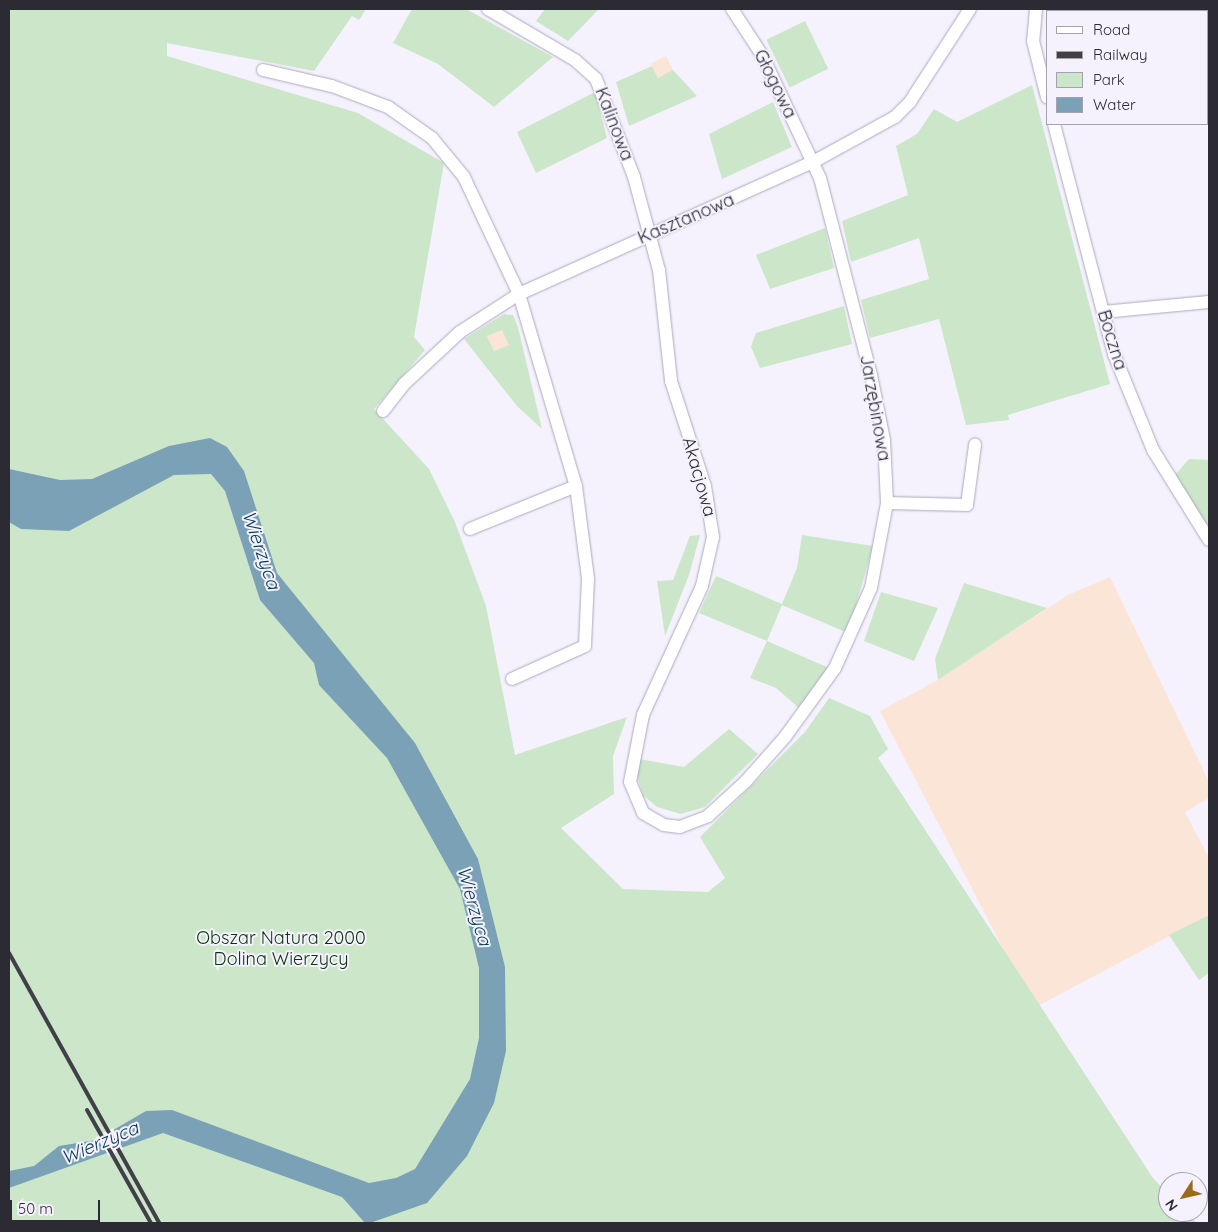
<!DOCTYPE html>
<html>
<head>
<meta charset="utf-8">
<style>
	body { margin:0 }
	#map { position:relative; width:1218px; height:1232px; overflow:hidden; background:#f5f2fe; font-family:Quicksand,sans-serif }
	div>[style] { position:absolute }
	.industrial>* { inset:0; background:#fbe5d7; transform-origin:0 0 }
	.green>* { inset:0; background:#cce6ca; transform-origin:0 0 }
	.water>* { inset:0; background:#7ba1b6 }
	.pier>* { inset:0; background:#f5f2fe }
	.roads { filter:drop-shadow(0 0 1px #ada8bc) drop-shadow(0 0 1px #ada8bc) }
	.minor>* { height:12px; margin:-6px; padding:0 6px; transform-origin:6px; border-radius:6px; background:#fff }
	.rail>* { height:4px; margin:-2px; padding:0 2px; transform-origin:2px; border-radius:2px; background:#413f47 }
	span { translate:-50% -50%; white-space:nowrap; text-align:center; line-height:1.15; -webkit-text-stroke:4px #f5f2fe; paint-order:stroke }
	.street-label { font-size:18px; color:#2c2a32 }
	.park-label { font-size:18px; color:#0b350c }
	.water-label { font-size:19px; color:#083d54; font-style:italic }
	.frame { position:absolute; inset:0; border:10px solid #2c2a32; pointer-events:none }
	.legend { position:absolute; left:1046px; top:10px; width:162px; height:115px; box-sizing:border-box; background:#f5f2fe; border:1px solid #a5a2ac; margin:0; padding:6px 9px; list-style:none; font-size:15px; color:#2c2a32 }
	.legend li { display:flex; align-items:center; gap:10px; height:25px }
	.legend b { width:25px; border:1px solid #a5a2ac }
	.north { position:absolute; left:1158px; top:1172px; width:50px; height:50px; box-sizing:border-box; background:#f5f2fe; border:1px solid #a5a2ac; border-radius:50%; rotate:235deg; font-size:14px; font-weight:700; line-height:20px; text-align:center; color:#2c2a32 }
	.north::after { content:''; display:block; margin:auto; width:18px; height:22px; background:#996c1b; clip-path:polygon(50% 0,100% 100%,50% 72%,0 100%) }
	.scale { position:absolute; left:10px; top:1200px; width:90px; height:22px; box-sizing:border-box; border:2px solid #2c2a32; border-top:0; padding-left:6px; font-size:15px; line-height:18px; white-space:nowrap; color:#2c2a32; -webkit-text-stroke:4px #f5f2fe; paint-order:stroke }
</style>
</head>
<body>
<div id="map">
	<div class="industrial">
		<div style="left:666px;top:56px;width:16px;height:17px;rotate:63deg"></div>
		<div style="clip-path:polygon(502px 330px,510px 345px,494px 351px,487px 336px)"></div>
		<div style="clip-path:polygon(1110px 577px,1209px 782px,1209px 798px,1185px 812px,1209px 858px,1209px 915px,1034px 1008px,880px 711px,938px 680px,1068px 595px)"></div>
	</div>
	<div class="green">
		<div style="clip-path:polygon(9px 9px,366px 9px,359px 20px,352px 16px,314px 71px,167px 43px,167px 56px,358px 113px,444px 163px,414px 337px,425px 350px,374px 409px,429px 469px,455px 522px,486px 606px,515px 755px,627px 717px,613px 756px,614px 794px,561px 828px,623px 889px,708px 892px,725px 878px,700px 837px,805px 732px,829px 698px,870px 716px,888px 749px,878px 758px,1153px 1178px,1168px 1194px,1168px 1212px,1186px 1212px,1197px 1223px,9px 1223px)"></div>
		<div style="clip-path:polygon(412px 9px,466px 9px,553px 57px,494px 107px,438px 64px,393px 43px)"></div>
		<div style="clip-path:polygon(545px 9px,599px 9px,568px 41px,536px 21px)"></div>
		<div style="left:805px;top:21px;width:53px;height:43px;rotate:64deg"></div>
		<div style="clip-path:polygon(652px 66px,658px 78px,673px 70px,697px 96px,629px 126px,616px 82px)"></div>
		<div style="clip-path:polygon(1032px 85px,1110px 384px,1008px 415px,1009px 420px,966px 425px,939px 319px,870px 338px,861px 300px,929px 279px,919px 238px,851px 262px,842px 221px,908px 195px,896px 146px,917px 134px,934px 109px,957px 122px)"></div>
		<div style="clip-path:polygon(595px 92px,607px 138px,536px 173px,517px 132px)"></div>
		<div style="clip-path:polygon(773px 102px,792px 147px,722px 179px,709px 134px)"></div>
		<div style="clip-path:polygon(825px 228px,834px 268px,770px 289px,756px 255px)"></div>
		<div style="clip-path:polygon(844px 306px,852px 344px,760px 368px,751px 347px,756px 333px)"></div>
		<div style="clip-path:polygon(evenodd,504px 314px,513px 315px,518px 327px,542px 429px,517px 406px,464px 339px,504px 314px,502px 330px,509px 345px,494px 351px,487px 336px,502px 330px)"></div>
		<div style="clip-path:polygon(1189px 459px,1209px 460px,1208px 524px,1200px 526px,1175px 475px)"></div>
		<div style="clip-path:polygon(700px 535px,689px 575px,665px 636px,657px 581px,673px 580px,690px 536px)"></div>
		<div style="clip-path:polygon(802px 535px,873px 546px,848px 633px,782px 605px,767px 641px,829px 668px,800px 709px,776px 688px,750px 678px,767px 641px,699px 613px,716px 576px,782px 604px,797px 568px)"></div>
		<div style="clip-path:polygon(964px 583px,1047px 608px,938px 680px,935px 659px)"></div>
		<div style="clip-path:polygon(881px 592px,938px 608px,914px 661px,864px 641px)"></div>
		<div style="clip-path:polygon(729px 729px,758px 754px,705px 807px,681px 814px,657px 807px,643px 795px,637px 776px,639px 759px,684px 767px)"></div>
		<div style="clip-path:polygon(1209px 915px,1209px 973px,1199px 980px,1169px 935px)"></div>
	</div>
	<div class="water">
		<div style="clip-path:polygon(210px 438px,227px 447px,244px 471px,277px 573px,415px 743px,478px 859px,505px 967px,506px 1051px,494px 1103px,467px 1156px,427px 1203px,370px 1223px,365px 1223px,342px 1197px,163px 1133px,9px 1188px,9px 1171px,34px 1166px,59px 1146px,96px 1140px,146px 1111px,172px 1110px,369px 1183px,396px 1178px,415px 1169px,470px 1079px,479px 1038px,479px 968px,460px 889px,387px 758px,319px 685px,314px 663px,260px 600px,225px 491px,211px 474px,174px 475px,69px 531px,21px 529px,9px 522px,9px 469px,60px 480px,92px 479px,169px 446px)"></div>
	</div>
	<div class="pier">
		<div style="clip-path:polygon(113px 1128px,123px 1149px,109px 1156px,96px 1137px)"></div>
	</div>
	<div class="roads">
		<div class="minor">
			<div style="left:488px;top:9px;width:101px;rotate:30.4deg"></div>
			<div style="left:575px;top:60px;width:28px;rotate:42deg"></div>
			<div style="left:596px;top:79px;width:105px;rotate:68.8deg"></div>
			<div style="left:634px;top:177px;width:96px;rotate:75deg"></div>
			<div style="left:659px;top:270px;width:112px;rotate:83.8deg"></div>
			<div style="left:671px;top:381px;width:110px;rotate:72.1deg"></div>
			<div style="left:705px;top:486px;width:52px;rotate:81.1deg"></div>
			<div style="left:713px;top:537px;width:50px;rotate:102.7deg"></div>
			<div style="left:702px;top:586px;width:142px;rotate:114.6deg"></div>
			<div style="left:643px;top:715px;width:68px;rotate:101deg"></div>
			<div style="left:630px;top:782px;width:34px;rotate:67deg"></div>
			<div style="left:643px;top:813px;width:24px;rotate:30deg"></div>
			<div style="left:664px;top:825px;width:16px;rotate:7deg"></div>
			<div style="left:680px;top:827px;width:30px;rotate:-21deg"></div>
			<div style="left:708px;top:816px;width:52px;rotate:-42.6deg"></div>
			<div style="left:746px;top:781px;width:59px;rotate:-48.4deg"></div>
			<div style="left:785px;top:737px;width:85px;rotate:-54.1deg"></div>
			<div style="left:835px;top:668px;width:88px;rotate:-65.8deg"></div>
			<div style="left:871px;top:588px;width:86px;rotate:-79.3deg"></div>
			<div style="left:887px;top:503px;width:63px;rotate:-92.7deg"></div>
			<div style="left:884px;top:440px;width:66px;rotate:-101.3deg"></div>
			<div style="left:871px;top:375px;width:203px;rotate:-104.5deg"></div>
			<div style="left:820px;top:178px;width:136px;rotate:-115.2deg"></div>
			<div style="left:762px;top:55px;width:55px;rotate:-123.1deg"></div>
			<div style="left:1036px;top:9px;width:32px;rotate:95deg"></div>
			<div style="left:1033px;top:41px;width:58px;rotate:76deg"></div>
			<div style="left:1073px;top:9px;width:6px;rotate:18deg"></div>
			<div style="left:1207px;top:38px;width:2px;rotate:27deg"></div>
			<div style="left:263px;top:70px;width:71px;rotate:13.1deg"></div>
			<div style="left:332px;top:86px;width:60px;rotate:20.6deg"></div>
			<div style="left:388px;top:107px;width:54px;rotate:35.2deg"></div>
			<div style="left:432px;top:138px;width:50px;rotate:50.6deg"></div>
			<div style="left:464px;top:177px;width:129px;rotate:64.8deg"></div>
			<div style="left:519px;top:294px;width:200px;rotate:73.5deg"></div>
			<div style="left:576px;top:486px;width:94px;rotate:82.6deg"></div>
			<div style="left:588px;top:579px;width:67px;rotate:92.6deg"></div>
			<div style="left:585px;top:646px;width:80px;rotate:155.7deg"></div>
			<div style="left:1054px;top:124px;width:238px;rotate:75.4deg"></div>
			<div style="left:1114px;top:354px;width:104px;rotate:67.9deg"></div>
			<div style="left:1153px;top:450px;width:106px;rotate:58.1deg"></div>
			<div style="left:1103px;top:312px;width:106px;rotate:-5.4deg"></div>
			<div style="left:383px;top:411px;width:34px;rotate:-52deg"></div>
			<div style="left:404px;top:384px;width:76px;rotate:-42.9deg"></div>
			<div style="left:460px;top:332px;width:70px;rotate:-32.8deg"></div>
			<div style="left:519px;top:294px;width:322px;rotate:-24.2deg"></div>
			<div style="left:813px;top:162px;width:94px;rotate:-28.8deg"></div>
			<div style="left:895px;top:117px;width:21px;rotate:-45deg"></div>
			<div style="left:910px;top:102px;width:111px;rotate:-57.2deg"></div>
			<div style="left:887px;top:503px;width:80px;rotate:1.4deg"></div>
			<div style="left:967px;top:505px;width:61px;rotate:-82.4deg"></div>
			<div style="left:470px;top:529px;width:114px;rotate:-22.1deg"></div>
		</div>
	</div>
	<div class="rail">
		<div style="left:9px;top:953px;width:309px;rotate:60.9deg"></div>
		<div style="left:87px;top:1110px;width:130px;rotate:60.5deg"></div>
	</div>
	<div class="street-label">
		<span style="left:775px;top:84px;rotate:64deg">Głogowa</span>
		<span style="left:614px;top:124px;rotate:69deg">Kalinowa</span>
		<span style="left:686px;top:219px;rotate:-23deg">Kasztanowa</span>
		<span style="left:1112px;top:340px;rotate:73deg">Boczna</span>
		<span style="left:875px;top:408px;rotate:80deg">Jarzębinowa</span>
		<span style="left:699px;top:477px;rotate:74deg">Akacjowa</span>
	</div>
	<div class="park-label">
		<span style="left:281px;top:949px">Obszar Natura 2000<br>Dolina Wierzycy</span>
	</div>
	<div class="water-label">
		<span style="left:261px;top:550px;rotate:71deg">Wierzyca</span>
		<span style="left:474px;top:906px;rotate:74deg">Wierzyca</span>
		<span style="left:100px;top:1143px;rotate:-23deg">Wierzyca</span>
	</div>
	<div class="frame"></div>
	<ul class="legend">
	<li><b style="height:6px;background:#fff"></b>Road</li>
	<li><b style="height:6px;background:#413f47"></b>Railway</li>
	<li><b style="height:14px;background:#cce6ca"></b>Park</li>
	<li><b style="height:14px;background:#7ba1b6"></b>Water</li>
	</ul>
	<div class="north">N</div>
	<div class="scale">50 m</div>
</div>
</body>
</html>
